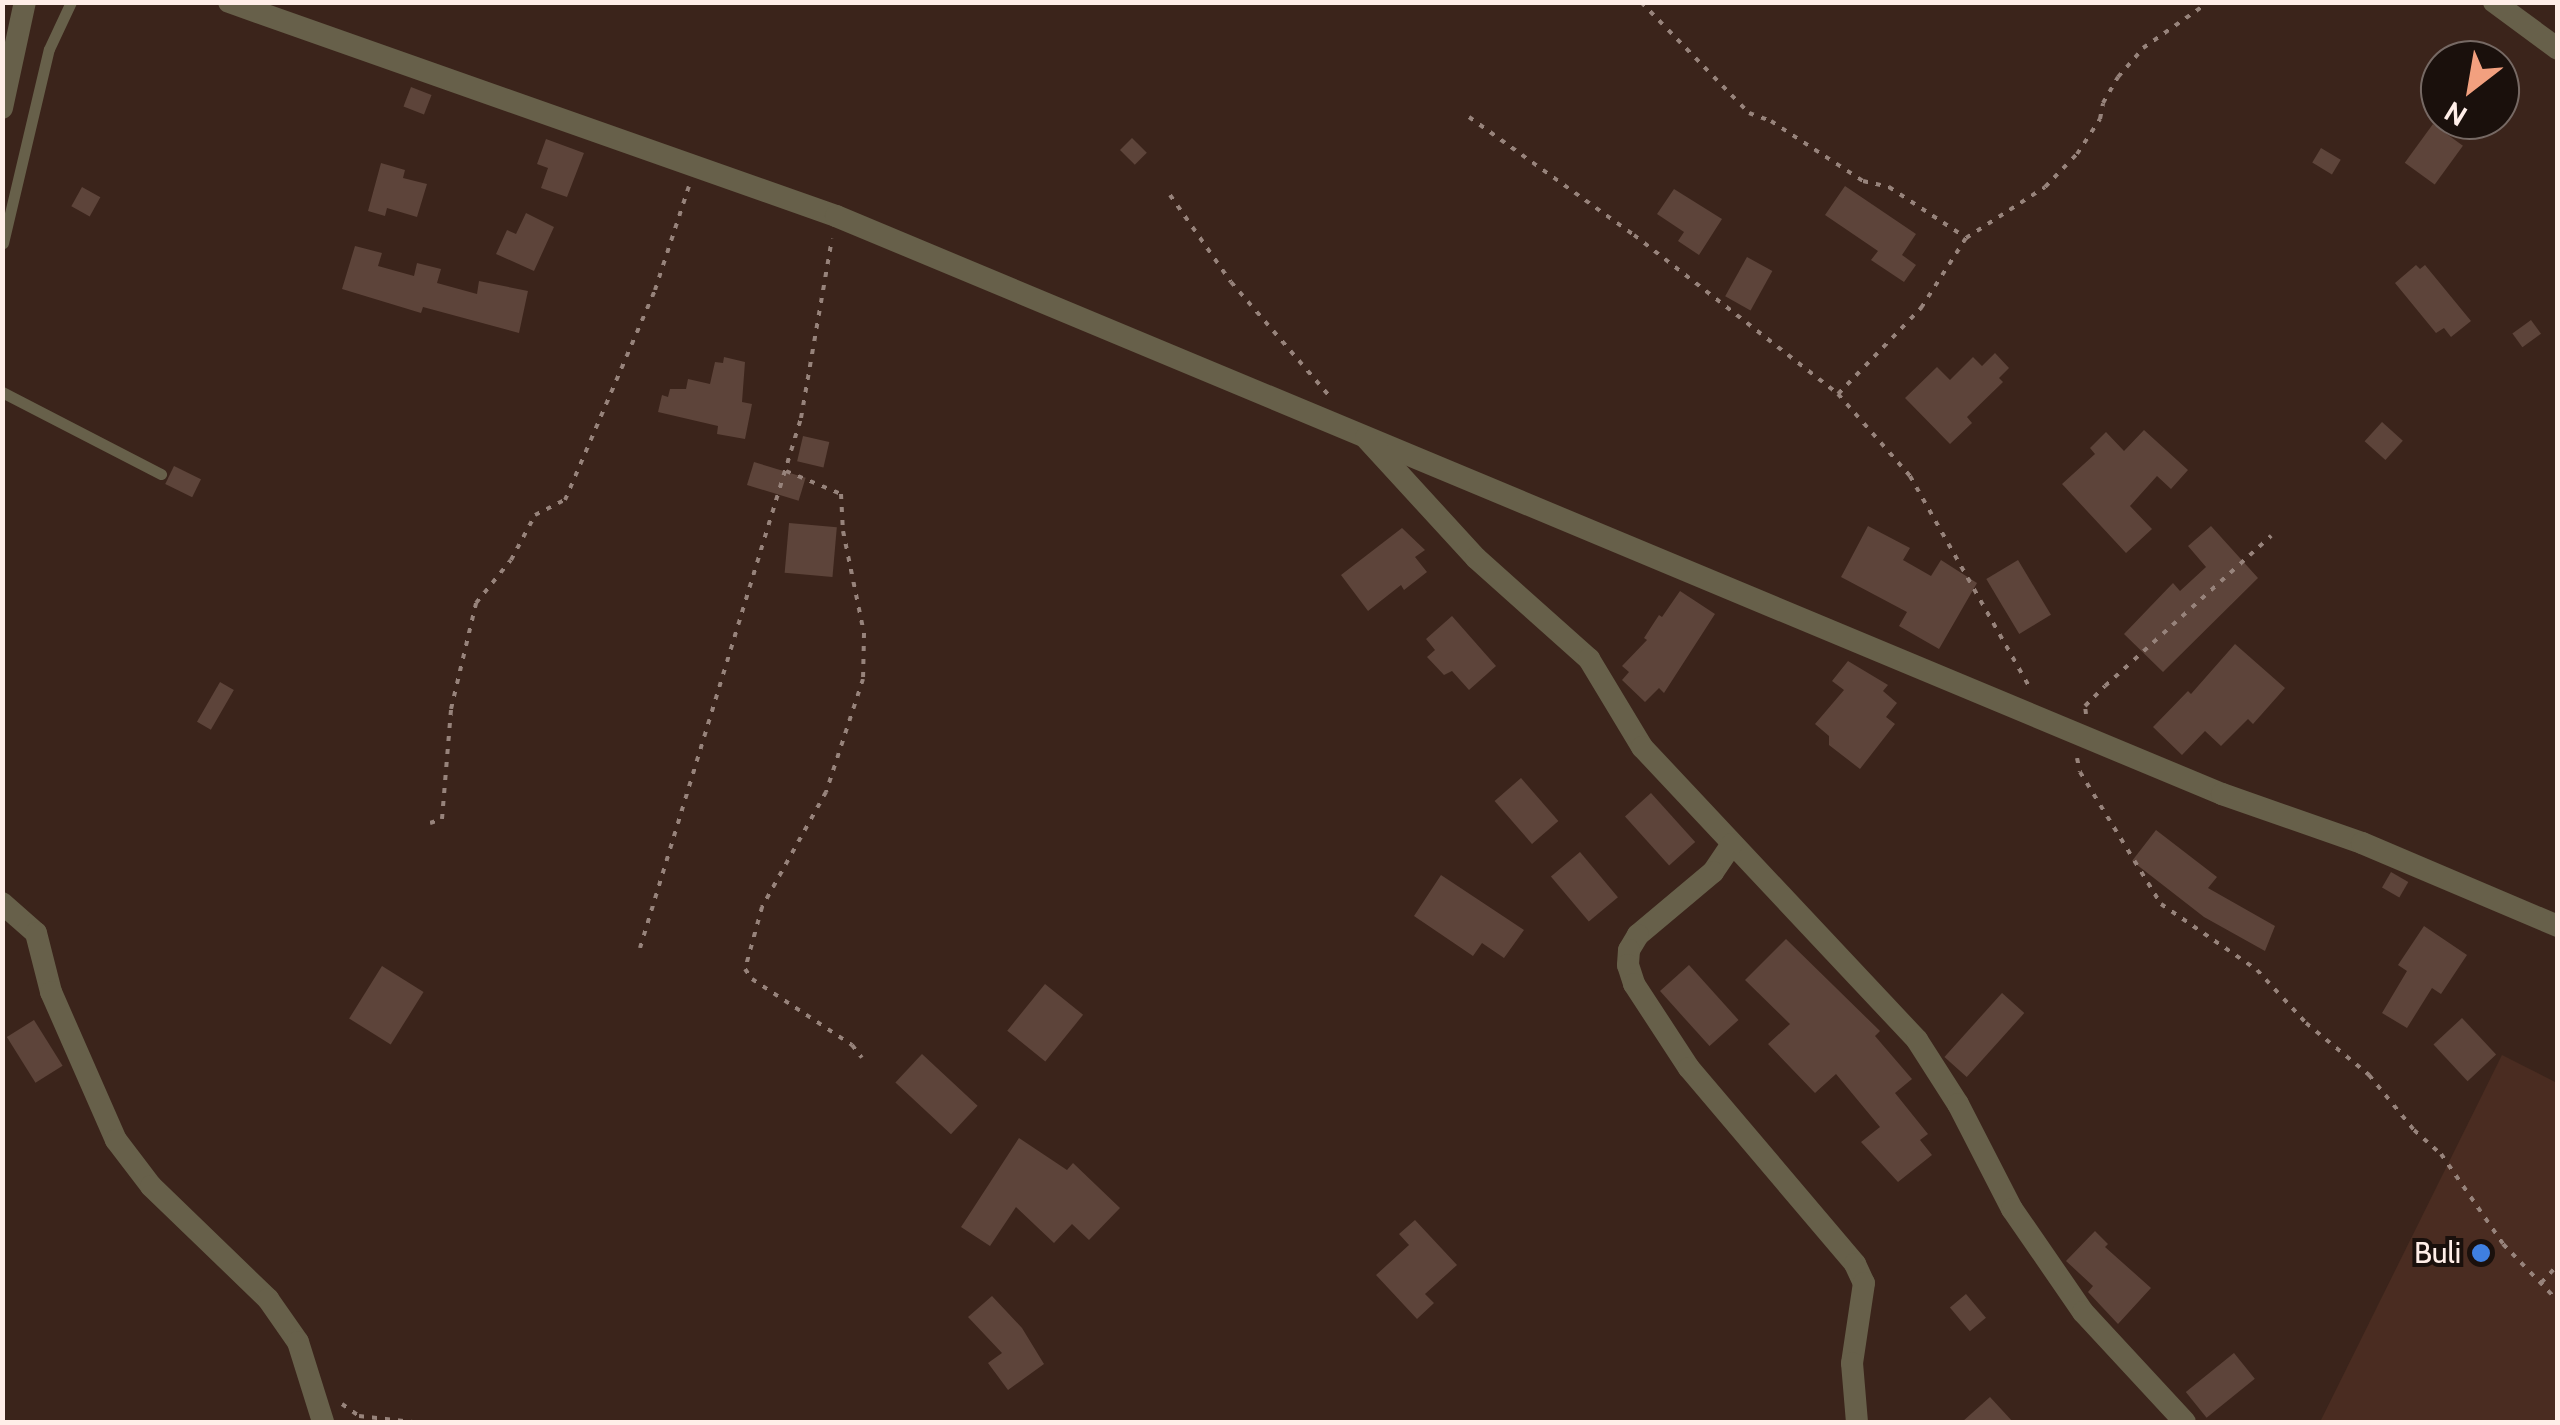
<!DOCTYPE html>
<html>
<head>
<meta charset="utf-8">
<style>
	body { margin:0 }
	#map { position:relative; width:2560px; height:1425px; overflow:hidden; background:#3b241b; font-family:Cabin,sans-serif }
	div>[style] { position:absolute }
	.built>* { inset:0; background:#4a2c21 }
	.building>* { inset:0; background:#5d443a; transform-origin:0 0 }
	.path>* { height:4px; margin-top:-2px; transform-origin:0; background:repeating-linear-gradient(90deg,#97837b 0 5px,transparent 0 13px) }
	.service>* { height:11px; margin:-5.5px; padding:0 5.5px; transform-origin:5.5px; border-radius:5.5px; background:#67604a }
	.minor>* { height:22px; margin:-11px; padding:0 11px; transform-origin:11px; border-radius:11px; background:#67604a }
	.dots>* { width:28px; height:28px; translate:-50% -50%; box-sizing:border-box; border:5px solid #1a100c; border-radius:50% }
	span { translate:-50% -50%; white-space:nowrap; text-align:center; line-height:1.15; -webkit-text-stroke:8px #1a100c; paint-order:stroke }
	.poi-label { font-size:30px; color:#ffeee8 }
	.right { translate:-100% -50%; text-align:right }
	.frame { position:absolute; inset:0; border:5px solid #ffeee8; pointer-events:none }
	.north { position:absolute; left:2420px; top:40px; width:100px; height:100px; box-sizing:border-box; background:#1a100c; border:2px solid #766964; border-radius:50%; rotate:211deg; font-size:28px; font-weight:700; line-height:40px; text-align:center; color:#ffeee8 }
	.north::after { content:''; display:block; margin:auto; width:35px; height:45px; background:#f2a07f; clip-path:polygon(50% 0,100% 100%,50% 72%,0 100%) }
</style>
</head>
<body>
<div id="map">
	<div class="built">
		<div style="clip-path:polygon(2502px 1055px,2557px 1083px,2557px 1422px,2320px 1422px)"></div>
	</div>
	<div class="building">
		<div style="left:411px;top:87px;width:22px;height:21px;rotate:21deg"></div>
		<div style="left:2433px;top:124px;width:37px;height:48px;rotate:36deg"></div>
		<div style="left:1132px;top:138px;width:21px;height:17px;rotate:45deg"></div>
		<div style="clip-path:polygon(546px 139px,584px 153px,567px 197px,541px 188px,548px 168px,537px 164px)"></div>
		<div style="left:2321px;top:148px;width:23px;height:17px;rotate:31deg"></div>
		<div style="clip-path:polygon(381px 163px,405px 170px,403px 178px,427px 184px,417px 217px,387px 208px,385px 216px,368px 211px)"></div>
		<div style="clip-path:polygon(1845px 186px,1916px 234px,1902px 255px,1916px 265px,1904px 282px,1871px 260px,1878px 251px,1825px 215px)"></div>
		<div style="left:82px;top:187px;width:21px;height:22px;rotate:29deg"></div>
		<div style="clip-path:polygon(1674px 189px,1722px 219px,1699px 255px,1678px 241px,1684px 232px,1657px 214px)"></div>
		<div style="clip-path:polygon(526px 213px,554px 227px,534px 271px,496px 254px,507px 230px,516px 234px)"></div>
		<div style="clip-path:polygon(355px 246px,382px 253px,378px 266px,414px 276px,417px 263px,441px 269px,437px 283px,477px 294px,479px 281px,528px 291px,519px 333px,423px 307px,421px 313px,342px 289px)"></div>
		<div style="left:1747px;top:257px;width:29px;height:45px;rotate:29deg"></div>
		<div style="clip-path:polygon(2416px 265px,2420px 269px,2425px 265px,2471px 321px,2451px 337px,2444px 328px,2436px 333px,2395px 283px)"></div>
		<div style="left:2531px;top:320px;width:17px;height:23px;rotate:54deg"></div>
		<div style="clip-path:polygon(1995px 353px,2009px 368px,1999px 378px,2003px 382px,1967px 417px,1972px 423px,1950px 444px,1905px 398px,1937px 367px,1950px 380px,1973px 357px,1982px 366px)"></div>
		<div style="clip-path:polygon(724px 357px,745px 362px,742px 402px,752px 404px,745px 439px,717px 434px,718px 426px,658px 412px,662px 395px,668px 397px,670px 389px,686px 389px,688px 379px,710px 384px,715px 362px,723px 363px)"></div>
		<div style="left:2382px;top:422px;width:28px;height:26px;rotate:42deg"></div>
		<div style="clip-path:polygon(2144px 430px,2188px 470px,2171px 489px,2157px 476px,2130px 506px,2152px 529px,2126px 553px,2062px 484px,2095px 454px,2090px 448px,2106px 432px,2124px 451px)"></div>
		<div style="left:803px;top:436px;width:27px;height:26px;rotate:13deg"></div>
		<div style="left:754px;top:462px;width:54px;height:24px;rotate:17deg"></div>
		<div style="left:174px;top:466px;width:30px;height:20px;rotate:26deg"></div>
		<div style="left:789px;top:523px;width:48px;height:50px;rotate:5deg"></div>
		<div style="clip-path:polygon(1868px 526px,1910px 548px,1903px 560px,1931px 576px,1941px 560px,1977px 583px,1939px 649px,1899px 626px,1907px 612px,1841px 577px)"></div>
		<div style="clip-path:polygon(2211px 526px,2258px 578px,2163px 672px,2124px 634px,2173px 583px,2180px 591px,2206px 567px,2188px 546px)"></div>
		<div style="clip-path:polygon(1402px 528px,1425px 550px,1415px 557px,1427px 572px,1404px 590px,1401px 585px,1368px 611px,1341px 575px)"></div>
		<div style="left:2018px;top:560px;width:64px;height:37px;rotate:59deg"></div>
		<div style="clip-path:polygon(1680px 591px,1715px 614px,1664px 693px,1659px 688px,1645px 702px,1622px 680px,1629px 672px,1622px 666px,1647px 640px,1644px 638px,1659px 615px,1662px 617px)"></div>
		<div style="clip-path:polygon(1452px 616px,1496px 666px,1469px 690px,1452px 671px,1444px 675px,1427px 657px,1435px 650px,1426px 639px)"></div>
		<div style="clip-path:polygon(2235px 644px,2285px 688px,2253px 724px,2248px 719px,2221px 746px,2205px 731px,2182px 755px,2153px 727px,2188px 691px,2191px 694px)"></div>
		<div style="clip-path:polygon(1848px 661px,1888px 685px,1883px 691px,1897px 703px,1886px 717px,1895px 724px,1860px 769px,1829px 745px,1829px 736px,1815px 724px,1844px 690px,1832px 681px)"></div>
		<div style="left:220px;top:682px;width:16px;height:46px;rotate:30deg"></div>
		<div style="left:1521px;top:778px;width:57px;height:35px;rotate:49deg"></div>
		<div style="left:1651px;top:793px;width:66px;height:35px;rotate:48deg"></div>
		<div style="clip-path:polygon(2156px 830px,2217px 877px,2208px 888px,2275px 926px,2265px 951px,2204px 917px,2132px 861px)"></div>
		<div style="left:1580px;top:852px;width:59px;height:38px;rotate:50deg"></div>
		<div style="left:2391px;top:872px;width:20px;height:18px;rotate:30deg"></div>
		<div style="clip-path:polygon(1441px 875px,1524px 930px,1504px 958px,1482px 943px,1473px 956px,1414px 916px)"></div>
		<div style="clip-path:polygon(2424px 926px,2467px 955px,2441px 994px,2432px 988px,2407px 1028px,2382px 1013px,2407px 971px,2398px 965px)"></div>
		<div style="clip-path:polygon(1786px 939px,1880px 1031px,1875px 1036px,1912px 1079px,1895px 1093px,1928px 1134px,1920px 1140px,1932px 1155px,1898px 1182px,1861px 1142px,1880px 1127px,1836px 1074px,1815px 1093px,1768px 1044px,1790px 1024px,1745px 980px)"></div>
		<div style="left:1689px;top:965px;width:74px;height:39px;rotate:48deg"></div>
		<div style="left:382px;top:966px;width:49px;height:62px;rotate:32deg"></div>
		<div style="left:1045px;top:984px;width:49px;height:60px;rotate:39deg"></div>
		<div style="left:2002px;top:993px;width:30px;height:86px;rotate:42deg"></div>
		<div style="left:2462px;top:1018px;width:50px;height:39px;rotate:47deg"></div>
		<div style="left:34px;top:1020px;width:54px;height:32px;rotate:58deg"></div>
		<div style="left:922px;top:1054px;width:76px;height:39px;rotate:43deg"></div>
		<div style="clip-path:polygon(1019px 1138px,1067px 1170px,1073px 1163px,1120px 1208px,1089px 1240px,1072px 1224px,1054px 1243px,1016px 1207px,990px 1246px,961px 1227px)"></div>
		<div style="clip-path:polygon(1415px 1220px,1457px 1265px,1425px 1294px,1434px 1303px,1417px 1319px,1376px 1275px,1409px 1245px,1399px 1234px)"></div>
		<div style="clip-path:polygon(2095px 1231px,2108px 1244px,2105px 1247px,2151px 1288px,2118px 1324px,2088px 1292px,2093px 1286px,2066px 1261px)"></div>
		<div style="left:1966px;top:1294px;width:31px;height:21px;rotate:50deg"></div>
		<div style="clip-path:polygon(992px 1296px,1022px 1328px,1044px 1364px,1008px 1390px,988px 1363px,1002px 1353px,968px 1317px)"></div>
		<div style="left:2234px;top:1353px;width:33px;height:62px;rotate:51deg"></div>
		<div style="clip-path:polygon(1990px 1397px,2013px 1422px,1962px 1422px)"></div>
	</div>
	<div class="path">
		<div style="left:1641px;top:2px;width:155px;rotate:45.8deg"></div>
		<div style="left:1749px;top:113px;width:23px;rotate:20deg"></div>
		<div style="left:1771px;top:121px;width:110px;rotate:33.1deg"></div>
		<div style="left:1863px;top:181px;width:27px;rotate:13deg"></div>
		<div style="left:1889px;top:187px;width:91px;rotate:33.3deg"></div>
		<div style="left:1469px;top:117px;width:203px;rotate:35.6deg"></div>
		<div style="left:1634px;top:235px;width:259px;rotate:37.9deg"></div>
		<div style="left:1838px;top:394px;width:109px;rotate:48.7deg"></div>
		<div style="left:1910px;top:476px;width:246px;rotate:60.5deg"></div>
		<div style="left:1170px;top:195px;width:106px;rotate:55deg"></div>
		<div style="left:1231px;top:282px;width:153px;rotate:49.2deg"></div>
		<div style="left:1838px;top:394px;width:120px;rotate:-46deg"></div>
		<div style="left:1921px;top:308px;width:83px;rotate:-57.3deg"></div>
		<div style="left:1966px;top:238px;width:94px;rotate:-32.8deg"></div>
		<div style="left:2045px;top:187px;width:46px;rotate:-45.9deg"></div>
		<div style="left:2077px;top:154px;width:42px;rotate:-56.7deg"></div>
		<div style="left:2100px;top:119px;width:16px;rotate:-79deg"></div>
		<div style="left:2103px;top:103px;width:30px;rotate:-60deg"></div>
		<div style="left:2118px;top:77px;width:38px;rotate:-49deg"></div>
		<div style="left:2143px;top:48px;width:80px;rotate:-34.9deg"></div>
		<div style="left:786px;top:471px;width:60px;rotate:22.7deg"></div>
		<div style="left:841px;top:494px;width:37px;rotate:87deg"></div>
		<div style="left:843px;top:531px;width:104px;rotate:78.4deg"></div>
		<div style="left:864px;top:633px;width:46px;rotate:91.2deg"></div>
		<div style="left:863px;top:679px;width:119px;rotate:108.1deg"></div>
		<div style="left:826px;top:792px;width:132px;rotate:119.1deg"></div>
		<div style="left:762px;top:907px;width:64px;rotate:105.3deg"></div>
		<div style="left:745px;top:969px;width:12px;rotate:55deg"></div>
		<div style="left:752px;top:979px;width:120px;rotate:33.4deg"></div>
		<div style="left:852px;top:1045px;width:16px;rotate:52deg"></div>
		<div style="left:2086px;top:714px;width:8px;rotate:-97deg"></div>
		<div style="left:2085px;top:706px;width:28px;rotate:-45deg"></div>
		<div style="left:2105px;top:686px;width:224px;rotate:-42.1deg"></div>
		<div style="left:2077px;top:758px;width:14px;rotate:78deg"></div>
		<div style="left:2080px;top:772px;width:155px;rotate:58.5deg"></div>
		<div style="left:2161px;top:904px;width:116px;rotate:34.5deg"></div>
		<div style="left:2257px;top:970px;width:72px;rotate:47.2deg"></div>
		<div style="left:2306px;top:1023px;width:82px;rotate:39.5deg"></div>
		<div style="left:2369px;top:1075px;width:71px;rotate:50.7deg"></div>
		<div style="left:2414px;top:1130px;width:36px;rotate:42deg"></div>
		<div style="left:2441px;top:1154px;width:109px;rotate:55.4deg"></div>
		<div style="left:2503px;top:1244px;width:79px;rotate:46deg"></div>
		<div style="left:430px;top:823px;width:13px;rotate:-18deg"></div>
		<div style="left:442px;top:819px;width:110px;rotate:-85.3deg"></div>
		<div style="left:451px;top:709px;width:109px;rotate:-76.7deg"></div>
		<div style="left:476px;top:603px;width:55px;rotate:-50.9deg"></div>
		<div style="left:511px;top:560px;width:51px;rotate:-61.9deg"></div>
		<div style="left:535px;top:515px;width:34px;rotate:-27deg"></div>
		<div style="left:565px;top:500px;width:228px;rotate:-66.8deg"></div>
		<div style="left:655px;top:290px;width:109px;rotate:-71.9deg"></div>
		<div style="left:640px;top:948px;width:554px;rotate:-73.1deg"></div>
		<div style="left:801px;top:418px;width:182px;rotate:-80.2deg"></div>
		<div style="left:2541px;top:1283px;width:25px;rotate:-47deg"></div>
		<div style="left:342px;top:1404px;width:21px;rotate:35deg"></div>
		<div style="left:359px;top:1416px;width:54px;rotate:6.3deg"></div>
	</div>
	<div class="service">
		<div style="left:3px;top:243px;width:199px;rotate:-76.7deg"></div>
		<div style="left:49px;top:49px;width:52px;rotate:-64.9deg"></div>
		<div style="left:2px;top:392px;width:179px;rotate:27.3deg"></div>
	</div>
	<div class="minor">
		<div style="left:229px;top:2px;width:644px;rotate:19.42deg"></div>
		<div style="left:836px;top:216px;width:1502px;rotate:22.64deg"></div>
		<div style="left:2222px;top:794px;width:148px;rotate:19.3deg"></div>
		<div style="left:2362px;top:843px;width:213px;rotate:23deg"></div>
		<div style="left:2494px;top:2px;width:79px;rotate:36.3deg"></div>
		<div style="left:2px;top:108px;width:108px;rotate:-77.8deg"></div>
		<div style="left:1366px;top:438px;width:163px;rotate:47.5deg"></div>
		<div style="left:1476px;top:558px;width:152px;rotate:41.8deg"></div>
		<div style="left:1589px;top:659px;width:103px;rotate:58.9deg"></div>
		<div style="left:1642px;top:747px;width:402px;rotate:46.8deg"></div>
		<div style="left:1917px;top:1040px;width:76px;rotate:57.4deg"></div>
		<div style="left:1958px;top:1104px;width:118px;rotate:62.8deg"></div>
		<div style="left:2012px;top:1209px;width:125px;rotate:55.4deg"></div>
		<div style="left:2083px;top:1312px;width:150px;rotate:47.2deg"></div>
		<div style="left:1732px;top:844px;width:34px;rotate:124deg"></div>
		<div style="left:1713px;top:872px;width:98px;rotate:140deg"></div>
		<div style="left:1638px;top:935px;width:17px;rotate:121deg"></div>
		<div style="left:1629px;top:950px;width:15px;rotate:94deg"></div>
		<div style="left:1628px;top:965px;width:20px;rotate:72deg"></div>
		<div style="left:1634px;top:984px;width:100px;rotate:56.8deg"></div>
		<div style="left:1689px;top:1068px;width:257px;rotate:49.7deg"></div>
		<div style="left:1855px;top:1264px;width:21px;rotate:65deg"></div>
		<div style="left:1864px;top:1283px;width:81px;rotate:98.5deg"></div>
		<div style="left:1852px;top:1363px;width:59px;rotate:85.2deg"></div>
		<div style="left:2px;top:903px;width:45px;rotate:41.4deg"></div>
		<div style="left:36px;top:933px;width:61px;rotate:75.7deg"></div>
		<div style="left:51px;top:992px;width:162px;rotate:66.3deg"></div>
		<div style="left:116px;top:1140px;width:58px;rotate:52.7deg"></div>
		<div style="left:151px;top:1186px;width:163px;rotate:44deg"></div>
		<div style="left:268px;top:1299px;width:52px;rotate:55.1deg"></div>
		<div style="left:298px;top:1342px;width:84px;rotate:72.6deg"></div>
	</div>
	<div class="dots">
		<div style="left:2481px;top:1253px;background:#3f7fe0"></div>
	</div>
	<div class="poi-label">
		<span class="right" style="left:2461px;top:1253px">Buli</span>
	</div>
	<div class="frame"></div>
	<div class="north">N</div>
</div>
</body>
</html>
